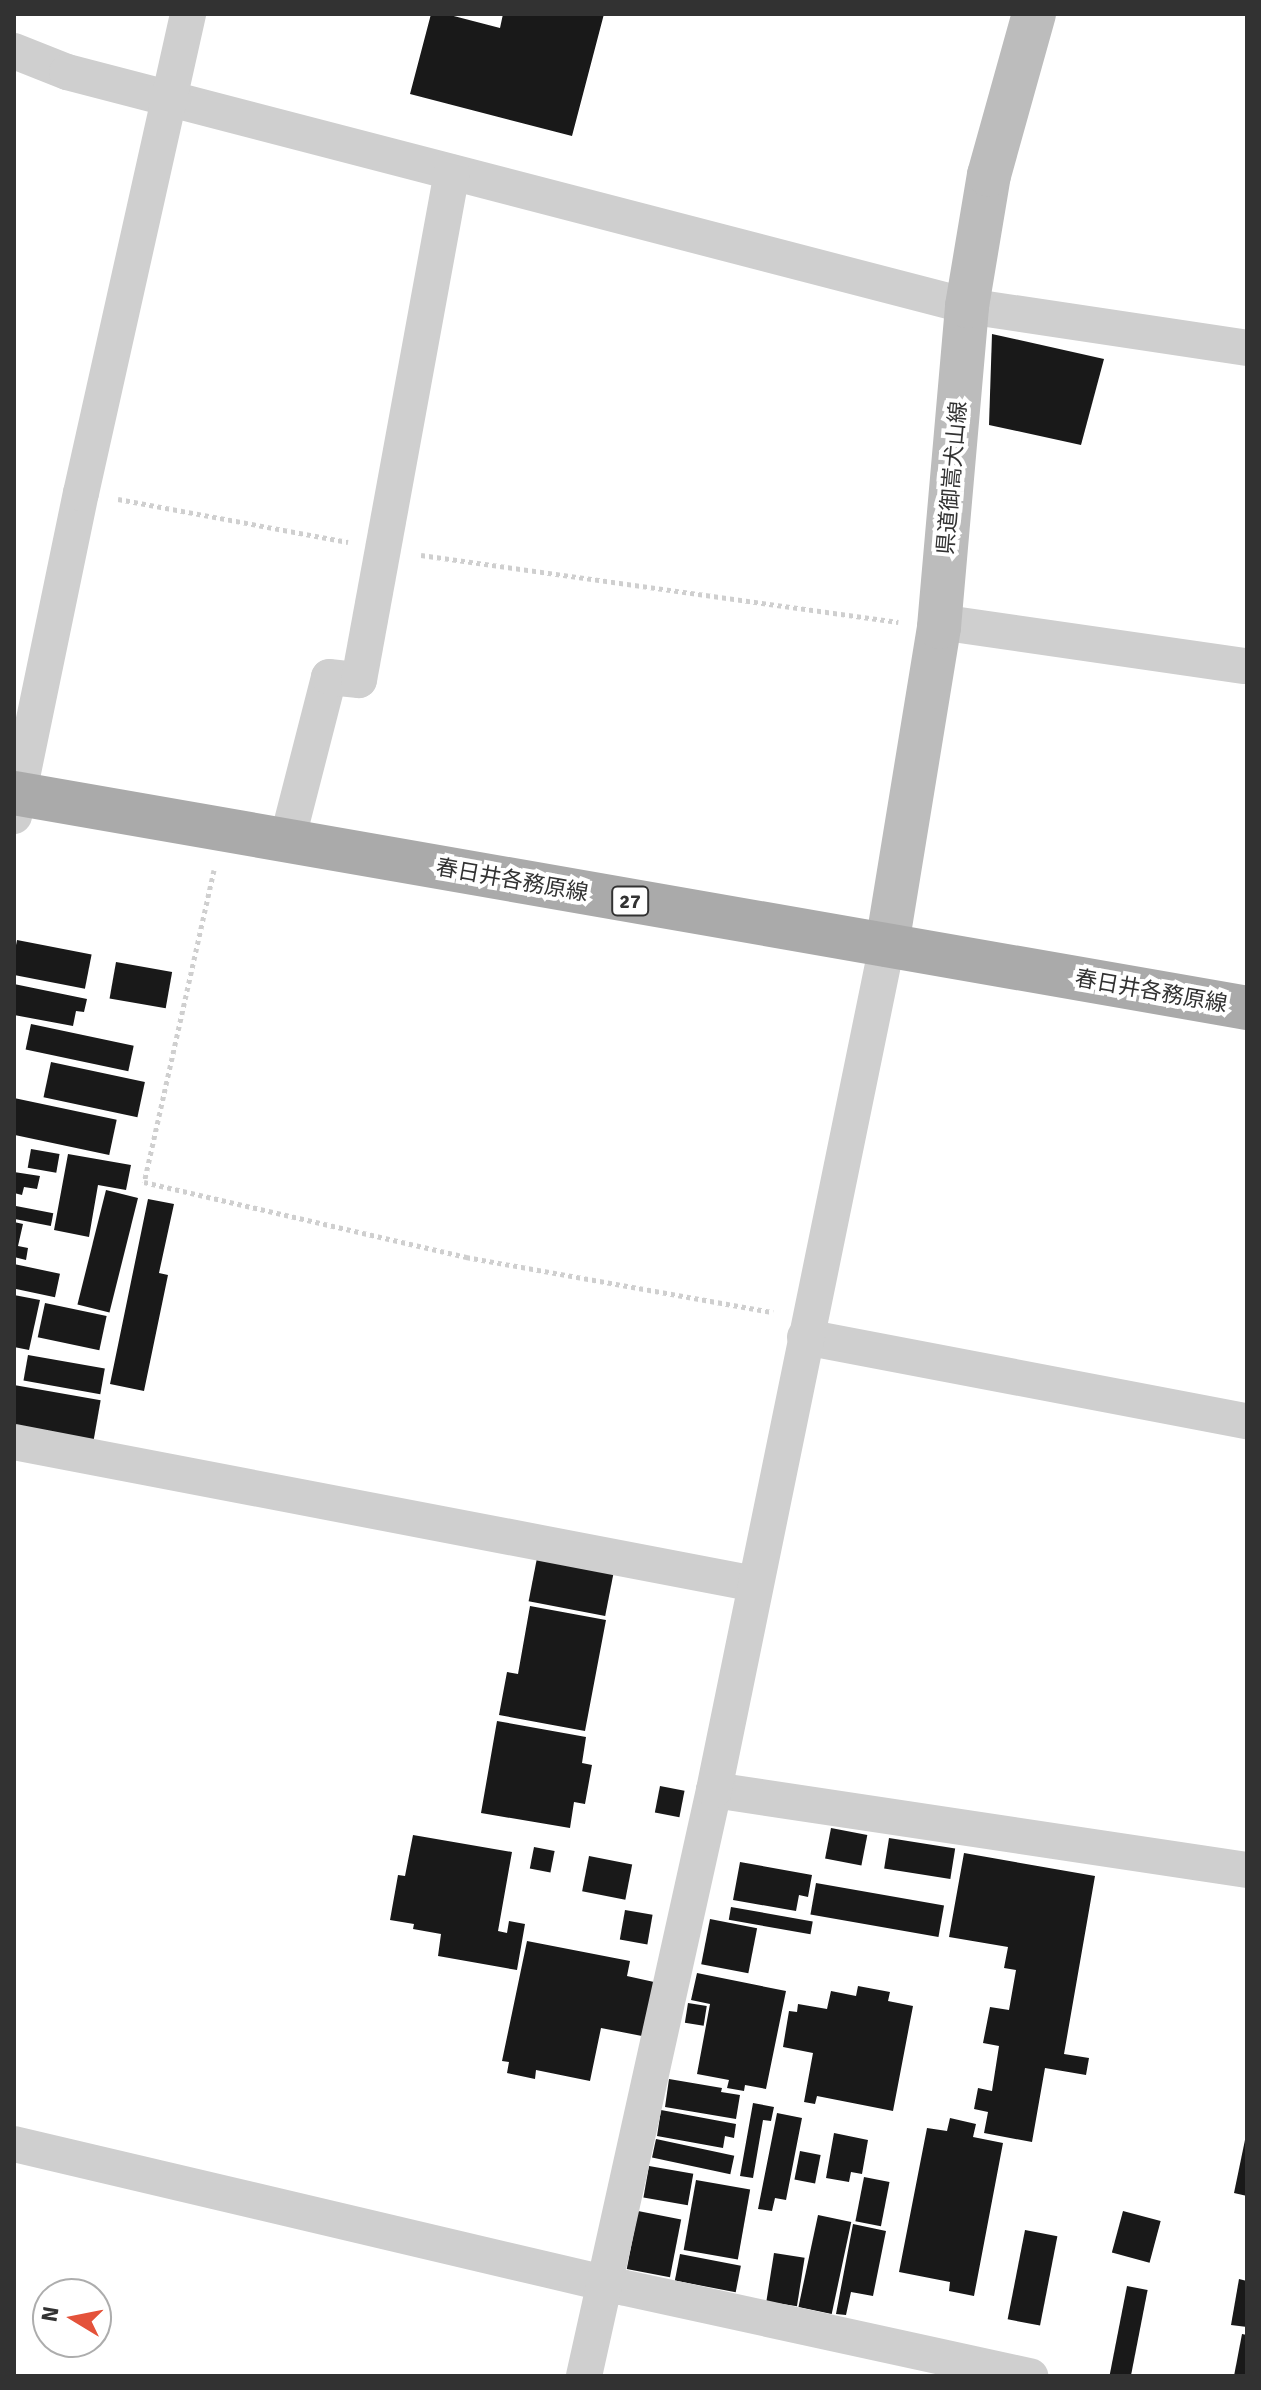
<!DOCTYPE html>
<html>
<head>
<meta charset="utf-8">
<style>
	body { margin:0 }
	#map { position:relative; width:1261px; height:2390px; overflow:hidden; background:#fff; font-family:Signika,"Noto Sans JP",sans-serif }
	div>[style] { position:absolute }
	.building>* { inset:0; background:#191919; transform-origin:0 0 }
	.path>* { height:5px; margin-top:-2.5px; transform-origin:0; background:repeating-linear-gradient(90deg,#cfcfcf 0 4px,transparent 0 8px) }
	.minor>* { height:36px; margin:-18px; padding:0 18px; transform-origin:18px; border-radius:18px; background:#cfcfcf }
	.secondary>* { height:44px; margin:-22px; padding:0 22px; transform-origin:22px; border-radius:22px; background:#bcbcbc }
	.primary>* { height:44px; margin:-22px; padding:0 22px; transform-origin:22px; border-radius:22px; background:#aaa }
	span { translate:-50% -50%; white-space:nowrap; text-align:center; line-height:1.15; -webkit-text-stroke:8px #fff; paint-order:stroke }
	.shield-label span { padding:2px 6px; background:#fff; border:2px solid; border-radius:6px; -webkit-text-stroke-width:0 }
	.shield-label { font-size:20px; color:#323232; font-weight:700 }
	.street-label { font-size:22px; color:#323232 }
	.frame { position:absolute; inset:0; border:16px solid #323232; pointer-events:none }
	.north { position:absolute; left:32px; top:2278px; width:80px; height:80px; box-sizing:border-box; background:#fff; border:2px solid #adadad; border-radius:50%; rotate:280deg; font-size:22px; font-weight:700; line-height:32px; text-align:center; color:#323232 }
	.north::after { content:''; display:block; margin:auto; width:28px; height:36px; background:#e4523a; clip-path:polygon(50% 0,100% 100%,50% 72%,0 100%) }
</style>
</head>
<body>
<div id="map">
	<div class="building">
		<div style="clip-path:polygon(431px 14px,446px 14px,500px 28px,503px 14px,604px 14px,572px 136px,410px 94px)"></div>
		<div style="clip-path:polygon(992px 334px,1104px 359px,1081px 445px,989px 425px)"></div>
		<div style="left:17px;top:940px;width:76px;height:35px;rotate:11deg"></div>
		<div style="left:116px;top:962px;width:57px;height:37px;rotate:10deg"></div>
		<div style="clip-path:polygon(14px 984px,87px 999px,84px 1012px,76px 1011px,73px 1026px,14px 1015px)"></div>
		<div style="left:31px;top:1024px;width:105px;height:26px;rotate:12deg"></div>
		<div style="left:51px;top:1062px;width:96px;height:36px;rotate:12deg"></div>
		<div style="left:14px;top:1098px;width:105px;height:36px;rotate:12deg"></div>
		<div style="left:31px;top:1149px;width:29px;height:19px;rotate:10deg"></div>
		<div style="clip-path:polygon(68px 1154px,131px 1165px,126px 1190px,98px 1185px,89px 1237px,54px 1230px)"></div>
		<div style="clip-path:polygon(14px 1172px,40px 1176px,37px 1189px,24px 1187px,22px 1195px,14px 1193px)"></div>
		<div style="left:106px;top:1190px;width:33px;height:118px;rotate:14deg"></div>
		<div style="clip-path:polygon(148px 1199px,174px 1204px,159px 1273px,168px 1275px,144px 1391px,110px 1384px)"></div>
		<div style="left:16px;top:1206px;width:38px;height:13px;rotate:11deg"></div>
		<div style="clip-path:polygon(14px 1222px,23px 1224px,18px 1246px,28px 1248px,26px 1260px,14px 1257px)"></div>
		<div style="left:14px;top:1264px;width:47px;height:24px;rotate:12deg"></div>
		<div style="clip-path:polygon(14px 1295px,40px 1300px,29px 1350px,14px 1347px)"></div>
		<div style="left:45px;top:1303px;width:63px;height:35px;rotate:12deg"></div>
		<div style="left:28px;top:1355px;width:78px;height:26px;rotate:10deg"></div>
		<div style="left:14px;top:1385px;width:88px;height:40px;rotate:10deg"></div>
		<div style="left:537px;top:1558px;width:78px;height:44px;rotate:11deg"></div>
		<div style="clip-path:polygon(530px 1606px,606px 1620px,585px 1731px,499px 1715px,507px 1672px,518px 1674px)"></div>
		<div style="clip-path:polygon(497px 1721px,586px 1737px,582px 1763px,592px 1765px,585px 1804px,574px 1802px,570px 1828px,481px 1813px)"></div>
		<div style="left:660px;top:1786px;width:25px;height:27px;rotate:11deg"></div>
		<div style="left:831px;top:1828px;width:37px;height:31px;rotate:11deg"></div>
		<div style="clip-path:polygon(413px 1835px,512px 1852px,498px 1931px,507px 1933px,509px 1921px,525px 1924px,517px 1970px,438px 1956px,441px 1934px,413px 1929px,414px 1924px,390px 1920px,398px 1875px,405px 1876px)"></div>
		<div style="left:889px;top:1838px;width:67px;height:31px;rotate:9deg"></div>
		<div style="left:534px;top:1847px;width:21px;height:22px;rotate:11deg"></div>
		<div style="clip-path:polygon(964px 1853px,1095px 1876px,1064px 2054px,1089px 2058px,1086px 2075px,1045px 2068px,1032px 2142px,984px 2133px,988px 2112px,974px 2109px,978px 2088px,992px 2091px,999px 2046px,983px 2043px,990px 2007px,1009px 2010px,1016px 1970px,1004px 1968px,1008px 1947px,949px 1937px)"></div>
		<div style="left:589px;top:1856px;width:44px;height:36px;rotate:11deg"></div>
		<div style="clip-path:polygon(740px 1862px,812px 1875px,808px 1897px,799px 1895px,796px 1911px,733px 1900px)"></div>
		<div style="left:816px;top:1883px;width:130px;height:32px;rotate:10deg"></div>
		<div style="left:731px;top:1907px;width:83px;height:13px;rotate:10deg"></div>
		<div style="left:625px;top:1910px;width:28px;height:30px;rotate:10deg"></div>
		<div style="left:710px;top:1919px;width:48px;height:46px;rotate:11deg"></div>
		<div style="clip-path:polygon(527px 1941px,630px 1961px,627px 1976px,654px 1982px,642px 2036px,601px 2028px,590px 2081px,536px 2070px,535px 2079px,507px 2073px,509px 2062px,502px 2061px)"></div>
		<div style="clip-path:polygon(697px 1973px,786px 1991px,766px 2089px,745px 2085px,744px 2091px,727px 2088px,729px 2080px,697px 2074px,710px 2004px,691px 2000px)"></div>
		<div style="clip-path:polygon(858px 1986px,890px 1992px,888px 2001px,913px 2006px,893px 2111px,817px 2096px,815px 2104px,804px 2102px,813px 2053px,783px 2047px,789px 2011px,797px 2012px,798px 2004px,827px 2009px,831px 1991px,856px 1996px)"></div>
		<div style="left:688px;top:2003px;width:19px;height:20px;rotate:9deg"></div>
		<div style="clip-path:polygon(669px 2079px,722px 2088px,721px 2092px,740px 2095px,736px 2119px,665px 2107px)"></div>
		<div style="clip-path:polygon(753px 2103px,774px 2107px,771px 2121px,763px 2120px,753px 2178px,740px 2176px)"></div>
		<div style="clip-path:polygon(661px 2110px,736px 2124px,734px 2138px,725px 2136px,723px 2148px,657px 2136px)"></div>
		<div style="clip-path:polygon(777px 2113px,802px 2118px,786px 2200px,775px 2198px,772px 2211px,758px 2209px)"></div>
		<div style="clip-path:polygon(950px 2118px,976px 2124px,973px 2137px,1003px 2143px,974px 2296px,949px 2291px,950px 2282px,899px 2272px,927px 2128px,947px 2131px)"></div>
		<div style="clip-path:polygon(834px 2133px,868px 2140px,862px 2174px,851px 2172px,849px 2182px,826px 2178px)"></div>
		<div style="clip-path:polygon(1246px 2135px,1247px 2135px,1247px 2196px,1234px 2193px)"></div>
		<div style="left:656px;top:2139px;width:80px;height:19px;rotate:12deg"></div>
		<div style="left:800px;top:2151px;width:21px;height:29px;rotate:11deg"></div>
		<div style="left:649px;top:2166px;width:45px;height:32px;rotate:10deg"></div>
		<div style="left:864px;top:2177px;width:26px;height:45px;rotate:11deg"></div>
		<div style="left:696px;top:2180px;width:55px;height:71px;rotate:10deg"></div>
		<div style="left:638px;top:2211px;width:44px;height:59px;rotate:11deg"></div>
		<div style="left:1123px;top:2211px;width:39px;height:43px;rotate:15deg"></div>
		<div style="left:818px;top:2215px;width:34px;height:94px;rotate:12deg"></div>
		<div style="clip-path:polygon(853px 2224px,886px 2231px,873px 2296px,851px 2292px,846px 2315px,836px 2314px)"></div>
		<div style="left:1025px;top:2230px;width:33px;height:91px;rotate:11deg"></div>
		<div style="left:774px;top:2253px;width:31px;height:49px;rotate:9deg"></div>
		<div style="left:680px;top:2254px;width:62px;height:27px;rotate:11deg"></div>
		<div style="clip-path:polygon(1239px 2279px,1247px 2281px,1247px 2327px,1231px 2325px)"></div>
		<div style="left:1127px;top:2286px;width:21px;height:92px;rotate:11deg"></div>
		<div style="clip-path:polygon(1242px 2334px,1247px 2335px,1247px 2376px,1234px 2376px)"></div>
	</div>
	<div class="path">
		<div style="left:118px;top:499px;width:234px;rotate:10.6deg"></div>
		<div style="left:421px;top:555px;width:482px;rotate:8deg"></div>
		<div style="left:214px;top:870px;width:320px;rotate:102.6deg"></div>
		<div style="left:144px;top:1182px;width:331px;rotate:13.1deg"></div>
		<div style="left:466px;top:1257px;width:312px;rotate:10.2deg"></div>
	</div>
	<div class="minor">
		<div style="left:14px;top:51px;width:57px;rotate:21.6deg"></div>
		<div style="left:67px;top:72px;width:930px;rotate:14.57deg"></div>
		<div style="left:967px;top:306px;width:283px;rotate:8.5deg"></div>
		<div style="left:939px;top:622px;width:309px;rotate:8.2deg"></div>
		<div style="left:14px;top:816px;width:330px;rotate:-78.3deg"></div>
		<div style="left:81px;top:493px;width:491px;rotate:-77.4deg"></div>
		<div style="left:287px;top:841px;width:169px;rotate:-75.6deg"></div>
		<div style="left:329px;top:677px;width:30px;rotate:6deg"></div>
		<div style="left:359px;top:680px;width:516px;rotate:-79.63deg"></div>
		<div style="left:805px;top:1337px;width:450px;rotate:10.8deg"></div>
		<div style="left:14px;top:1442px;width:754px;rotate:10.85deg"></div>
		<div style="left:714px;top:1790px;width:539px;rotate:8.54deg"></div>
		<div style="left:14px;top:2144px;width:624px;rotate:13.26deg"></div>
		<div style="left:621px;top:2287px;width:419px;rotate:12.3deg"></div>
		<div style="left:584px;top:2376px;width:600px;rotate:-77.49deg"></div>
		<div style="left:714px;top:1790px;width:863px;rotate:-78.43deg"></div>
	</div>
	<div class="secondary">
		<div style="left:887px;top:945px;width:322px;rotate:-80.7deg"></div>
		<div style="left:939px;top:627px;width:322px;rotate:-85deg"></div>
		<div style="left:967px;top:306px;width:133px;rotate:-80.5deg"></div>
		<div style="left:989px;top:175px;width:167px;rotate:-74.4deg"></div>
	</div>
	<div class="primary">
		<div style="left:14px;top:793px;width:1252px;rotate:9.89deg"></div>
	</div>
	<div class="shield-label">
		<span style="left:630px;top:901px">27</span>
	</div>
	<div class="street-label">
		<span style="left:952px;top:478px;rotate:-85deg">県道御嵩犬山線</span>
		<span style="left:512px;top:880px;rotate:10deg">春日井各務原線</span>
		<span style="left:1151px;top:991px;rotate:10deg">春日井各務原線</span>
	</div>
	<div class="frame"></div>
	<div class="north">N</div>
</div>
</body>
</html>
